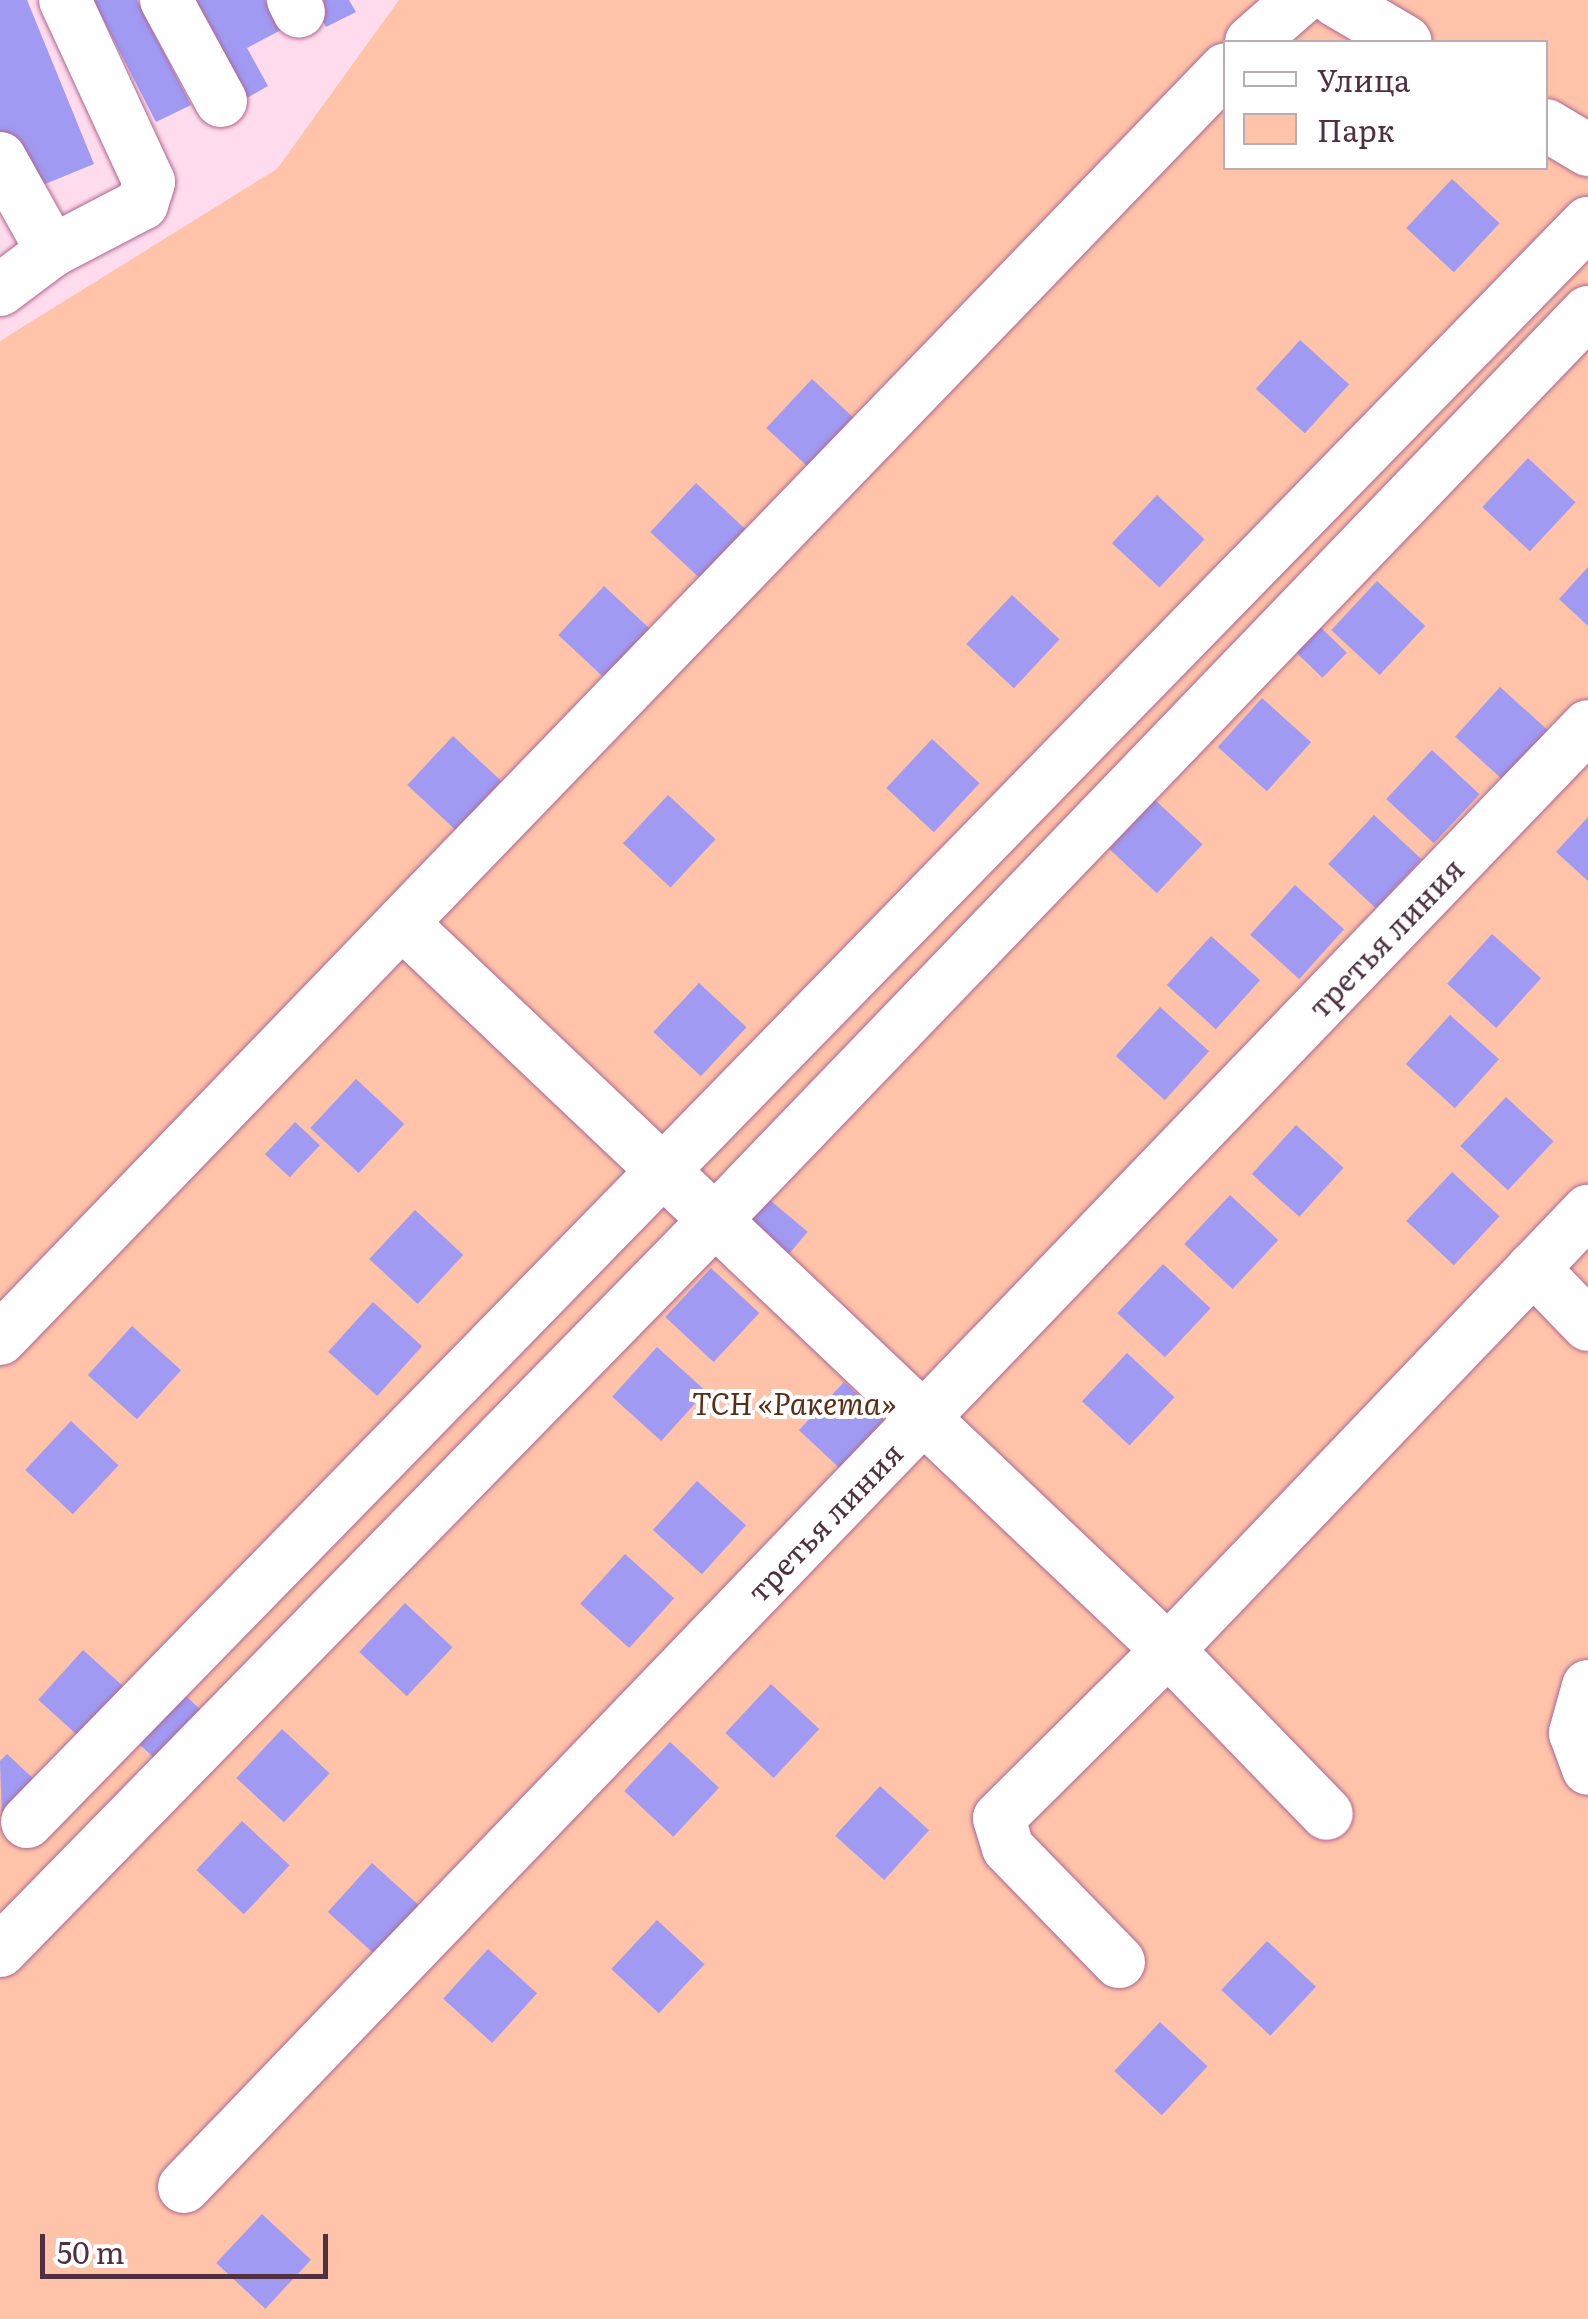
<!DOCTYPE html>
<html>
<head>
<meta charset="utf-8">
<style>
	body { margin:0 }
	#map { position:relative; width:1588px; height:2319px; overflow:hidden; background:#fedced; font-family:Literata,serif }
	div>[style] { position:absolute }
	.green>* { inset:0; background:#fec3a9 }
	.building>* { inset:0; background:#a09af3; transform-origin:0 0 }
	.roads { filter:drop-shadow(0 0 2px #af658f) drop-shadow(0 0 2px #af658f) }
	.minor>* { height:52px; margin:-26px; padding:0 26px; transform-origin:26px; border-radius:26px; background:#fff }
	span { translate:-50% -50%; white-space:nowrap; text-align:center; line-height:1.15; -webkit-text-stroke:8px #fff; paint-order:stroke }
	.street-label { font-size:30px; color:#502f41 }
	.park-label { font-size:30px; color:#5a2d16; font-style:italic }
	.legend { position:absolute; left:1223px; top:40px; width:325px; height:130px; box-sizing:border-box; background:#fff; border:2px solid #b9acb3; margin:0; padding:12px 18px; list-style:none; font-size:30px; color:#502f41 }
	.legend li { display:flex; align-items:center; gap:20px; height:50px }
	.legend b { width:50px; border:2px solid #b9acb3 }
	.scale { position:absolute; left:40px; top:2234px; width:288px; height:45px; box-sizing:border-box; border:5px solid #502f41; border-top:0; padding-left:12px; font-size:30px; line-height:35px; white-space:nowrap; color:#502f41; -webkit-text-stroke:8px #fff; paint-order:stroke }
</style>
</head>
<body>
<div id="map">
	<div class="green">
		<div style="clip-path:polygon(evenodd,399px 0,1588px 0,1588px 2319px,0 2319px,0 341px,277px 169px,399px 0,1226px 42px,1546px 42px,1546px 168px,1226px 168px,1226px 42px)"></div>
	</div>
	<div class="building">
		<div style="clip-path:polygon(0 0,27px 0,94px 164px,23px 193px,0 136px)"></div>
		<div style="clip-path:polygon(93px 0,137px 0,191px 105px,156px 122px)"></div>
		<div style="clip-path:polygon(183px 0,265px 0,281px 30px,247px 48px,268px 86px,238px 103px)"></div>
		<div style="clip-path:polygon(311px 0,349px 0,356px 12px,326px 27px)"></div>
		<div style="left:1452px;top:179px;width:65px;height:67px;rotate:43deg"></div>
		<div style="left:1300px;top:340px;width:66px;height:66px;rotate:42deg"></div>
		<div style="left:812px;top:379px;width:65px;height:67px;rotate:43deg"></div>
		<div style="left:1528px;top:458px;width:65px;height:67px;rotate:43deg"></div>
		<div style="left:696px;top:483px;width:67px;height:67px;rotate:43deg"></div>
		<div style="left:1157px;top:495px;width:65px;height:66px;rotate:43deg"></div>
		<div style="clip-path:polygon(1588px 567px,1588px 626px,1559px 599px)"></div>
		<div style="left:1377px;top:581px;width:66px;height:67px;rotate:43deg"></div>
		<div style="left:604px;top:586px;width:67px;height:67px;rotate:43deg"></div>
		<div style="left:1012px;top:595px;width:65px;height:67px;rotate:43deg"></div>
		<div style="left:1313px;top:620px;width:47px;height:35px;rotate:44deg"></div>
		<div style="left:1500px;top:687px;width:66px;height:67px;rotate:42deg"></div>
		<div style="left:1262px;top:698px;width:66px;height:66px;rotate:42deg"></div>
		<div style="left:453px;top:736px;width:66px;height:67px;rotate:43deg"></div>
		<div style="left:932px;top:739px;width:65px;height:67px;rotate:43deg"></div>
		<div style="left:1432px;top:750px;width:65px;height:67px;rotate:43deg"></div>
		<div style="left:668px;top:795px;width:65px;height:66px;rotate:43deg"></div>
		<div style="left:1155px;top:800px;width:65px;height:67px;rotate:43deg"></div>
		<div style="left:1374px;top:815px;width:65px;height:67px;rotate:43deg"></div>
		<div style="clip-path:polygon(1588px 817px,1588px 881px,1556px 852px)"></div>
		<div style="left:1295px;top:885px;width:66px;height:67px;rotate:42deg"></div>
		<div style="left:1492px;top:934px;width:66px;height:67px;rotate:42deg"></div>
		<div style="left:1211px;top:936px;width:66px;height:66px;rotate:42deg"></div>
		<div style="left:699px;top:983px;width:65px;height:67px;rotate:43deg"></div>
		<div style="left:1160px;top:1007px;width:66px;height:66px;rotate:42deg"></div>
		<div style="left:1450px;top:1015px;width:66px;height:66px;rotate:42deg"></div>
		<div style="left:356px;top:1079px;width:66px;height:67px;rotate:43deg"></div>
		<div style="left:1506px;top:1097px;width:65px;height:67px;rotate:43deg"></div>
		<div style="left:295px;top:1122px;width:34px;height:44px;rotate:43deg"></div>
		<div style="left:1296px;top:1125px;width:64px;height:66px;rotate:42deg"></div>
		<div style="left:1452px;top:1172px;width:65px;height:67px;rotate:43deg"></div>
		<div style="left:764px;top:1195px;width:57px;height:46px;rotate:40deg"></div>
		<div style="left:1230px;top:1195px;width:66px;height:67px;rotate:43deg"></div>
		<div style="left:415px;top:1210px;width:66px;height:67px;rotate:43deg"></div>
		<div style="left:1163px;top:1264px;width:65px;height:67px;rotate:43deg"></div>
		<div style="left:711px;top:1268px;width:66px;height:67px;rotate:43deg"></div>
		<div style="left:373px;top:1302px;width:66px;height:67px;rotate:42deg"></div>
		<div style="left:132px;top:1326px;width:66px;height:66px;rotate:42deg"></div>
		<div style="left:657px;top:1347px;width:66px;height:67px;rotate:42deg"></div>
		<div style="left:1127px;top:1353px;width:65px;height:66px;rotate:43deg"></div>
		<div style="left:844px;top:1382px;width:67px;height:66px;rotate:43deg"></div>
		<div style="left:71px;top:1421px;width:65px;height:67px;rotate:43deg"></div>
		<div style="left:697px;top:1481px;width:66px;height:66px;rotate:42deg"></div>
		<div style="left:625px;top:1554px;width:66px;height:67px;rotate:42deg"></div>
		<div style="left:405px;top:1603px;width:65px;height:67px;rotate:43deg"></div>
		<div style="left:83px;top:1650px;width:66px;height:67px;rotate:42deg"></div>
		<div style="left:173px;top:1684px;width:66px;height:67px;rotate:43deg"></div>
		<div style="left:771px;top:1684px;width:66px;height:67px;rotate:43deg"></div>
		<div style="left:282px;top:1729px;width:65px;height:67px;rotate:43deg"></div>
		<div style="left:670px;top:1742px;width:67px;height:67px;rotate:43deg"></div>
		<div style="clip-path:polygon(7px 1754px,37px 1782px,2px 1818px,0 1761px)"></div>
		<div style="left:880px;top:1786px;width:66px;height:67px;rotate:42deg"></div>
		<div style="left:242px;top:1821px;width:65px;height:67px;rotate:43deg"></div>
		<div style="left:372px;top:1863px;width:66px;height:66px;rotate:42deg"></div>
		<div style="left:657px;top:1920px;width:65px;height:67px;rotate:43deg"></div>
		<div style="left:1267px;top:1941px;width:67px;height:67px;rotate:43deg"></div>
		<div style="left:488px;top:1949px;width:66px;height:67px;rotate:42deg"></div>
		<div style="left:1160px;top:2022px;width:65px;height:67px;rotate:43deg"></div>
		<div style="left:262px;top:2214px;width:67px;height:67px;rotate:43deg"></div>
	</div>
	<div class="roads">
		<div class="minor">
			<div style="left:166px;top:0;width:115px;rotate:61.4deg"></div>
			<div style="left:293px;top:0;width:13px;rotate:63deg"></div>
			<div style="left:1335px;top:0;width:82px;rotate:30.6deg"></div>
			<div style="left:1251px;top:42px;width:64px;rotate:-41.2deg"></div>
			<div style="left:1546px;top:125px;width:49px;rotate:30.8deg"></div>
			<div style="left:0;top:158px;width:107px;rotate:60.8deg"></div>
			<div style="left:0;top:290px;width:65px;rotate:-36.9deg"></div>
			<div style="left:52px;top:251px;width:102px;rotate:-27.6deg"></div>
			<div style="left:142px;top:204px;width:23px;rotate:-72deg"></div>
			<div style="left:149px;top:182px;width:200px;rotate:-114.8deg"></div>
			<div style="left:403px;top:924px;width:1055px;rotate:43.5deg"></div>
			<div style="left:1168px;top:1650px;width:228px;rotate:45.9deg"></div>
			<div style="left:1533px;top:1268px;width:79px;rotate:46deg"></div>
			<div style="left:0;top:1339px;width:1765px;rotate:-46.01deg"></div>
			<div style="left:1588px;top:1686px;width:49px;rotate:105.5deg"></div>
			<div style="left:1575px;top:1733px;width:38px;rotate:70deg"></div>
			<div style="left:27px;top:1822px;width:2235px;rotate:-45.69deg"></div>
			<div style="left:0;top:1951px;width:1024px;rotate:-45.63deg"></div>
			<div style="left:716px;top:1219px;width:1258px;rotate:-46.13deg"></div>
			<div style="left:1119px;top:1962px;width:159px;rotate:-134.2deg"></div>
			<div style="left:1008px;top:1848px;width:31px;rotate:-107deg"></div>
			<div style="left:999px;top:1818px;width:238px;rotate:-44.8deg"></div>
			<div style="left:1168px;top:1650px;width:608px;rotate:-46.27deg"></div>
			<div style="left:184px;top:2187px;width:2026px;rotate:-46.14deg"></div>
		</div>
	</div>
	<div class="street-label">
		<span style="left:1385px;top:937px;rotate:-46deg">третья линия</span>
		<span style="left:824px;top:1521px;rotate:-46deg">третья линия</span>
	</div>
	<div class="park-label">
		<span style="left:794px;top:1402px">ТСН «Ракета»</span>
	</div>
	<ul class="legend">
	<li><b style="height:12px;background:#fff"></b>Улица</li>
	<li><b style="height:28px;background:#fec3a9"></b>Парк</li>
	</ul>
	<div class="scale">50 m</div>
</div>
</body>
</html>
